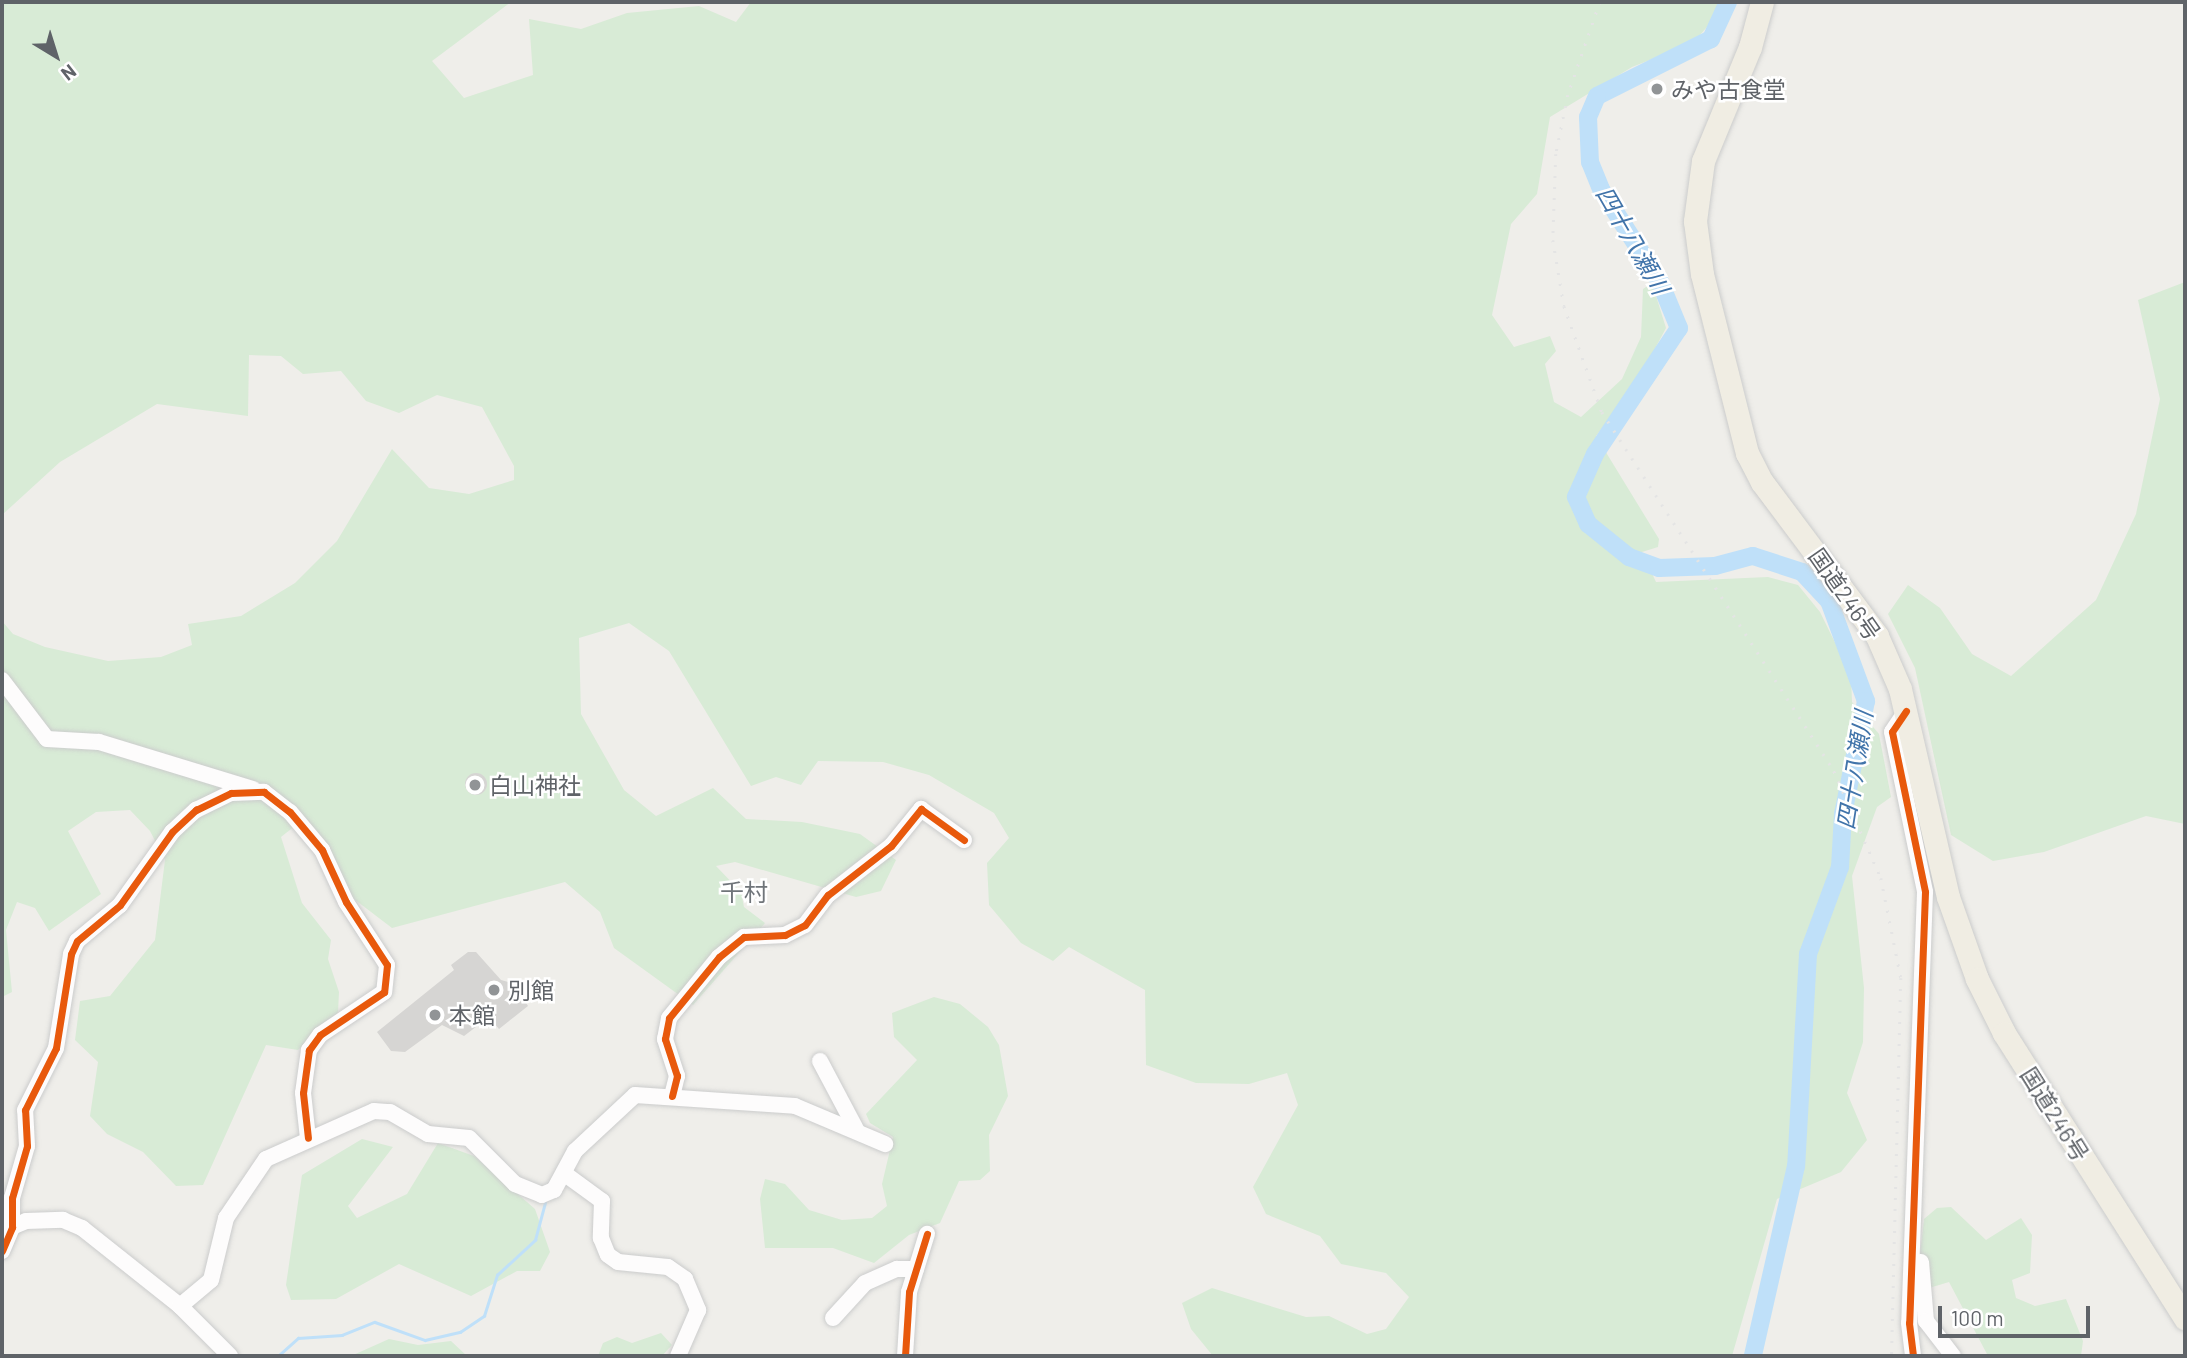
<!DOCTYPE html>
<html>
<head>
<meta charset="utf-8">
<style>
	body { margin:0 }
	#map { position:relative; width:2187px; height:1358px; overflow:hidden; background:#efeeea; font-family:Barlow,"Noto Sans JP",sans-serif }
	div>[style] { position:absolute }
	.green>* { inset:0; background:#d8ebd6 }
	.stream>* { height:2.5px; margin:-1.25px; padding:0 1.25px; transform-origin:1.25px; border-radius:1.25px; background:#bfe0f9 }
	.river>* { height:18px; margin:-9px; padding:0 9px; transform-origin:9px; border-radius:9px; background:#bfe0f9 }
	.building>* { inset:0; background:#d6d5d3 }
	.round { border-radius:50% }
	.roads { filter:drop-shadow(0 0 2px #cbcccc) drop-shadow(0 0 2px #cbcccc) }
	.minor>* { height:16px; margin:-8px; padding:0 8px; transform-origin:8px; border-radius:8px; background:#fdfcfc }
	.highway>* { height:23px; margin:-11.5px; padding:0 11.5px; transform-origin:11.5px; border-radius:11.5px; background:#f0ede3 }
	.rail>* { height:2.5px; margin-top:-1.25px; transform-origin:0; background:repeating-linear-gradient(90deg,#e4e4e4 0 2px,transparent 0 11px) }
	.cycleway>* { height:7px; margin:-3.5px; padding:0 3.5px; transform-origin:3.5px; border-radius:3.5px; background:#e8590c }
	.dots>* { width:19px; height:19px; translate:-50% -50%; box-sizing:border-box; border:4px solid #fff; border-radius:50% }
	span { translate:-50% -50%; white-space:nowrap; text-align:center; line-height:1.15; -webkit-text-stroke:5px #fff; paint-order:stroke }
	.poi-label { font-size:23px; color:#5f6368 }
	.left { translate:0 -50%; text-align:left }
	.street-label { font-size:23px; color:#5f6368 }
	.water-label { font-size:24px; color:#4174aa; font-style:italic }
	.neighbourhood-label { font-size:24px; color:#70757a }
	.frame { position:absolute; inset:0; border:4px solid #5f6368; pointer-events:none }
	.north { position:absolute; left:21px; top:21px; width:70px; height:70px; -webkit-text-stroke:5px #fff; paint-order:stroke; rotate:142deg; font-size:19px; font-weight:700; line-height:28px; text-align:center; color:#5f6368 }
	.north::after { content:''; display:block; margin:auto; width:24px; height:32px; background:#5f6368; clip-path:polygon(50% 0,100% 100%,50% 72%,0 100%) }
	.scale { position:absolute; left:1938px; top:1306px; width:152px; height:32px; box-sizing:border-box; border:4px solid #5f6368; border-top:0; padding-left:9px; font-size:21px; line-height:24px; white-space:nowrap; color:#5f6368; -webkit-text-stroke:5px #fff; paint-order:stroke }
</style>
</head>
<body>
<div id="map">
	<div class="green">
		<div style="clip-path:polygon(2px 2px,511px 2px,432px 61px,464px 98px,533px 75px,529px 19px,581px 29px,627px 13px,699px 6px,736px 22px,751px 2px,1721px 2px,1720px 12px,1693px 43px,1632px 67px,1550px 117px,1537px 194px,1511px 224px,1492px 315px,1514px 347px,1550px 336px,1556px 351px,1545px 364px,1554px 402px,1581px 417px,1622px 379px,1641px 337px,1643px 289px,1652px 283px,1666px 328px,1636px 384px,1596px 436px,1659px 539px,1658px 547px,1642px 552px,1656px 582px,1768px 577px,1798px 585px,1820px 612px,1851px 675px,1852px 702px,1879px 734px,1891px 797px,1877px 807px,1852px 876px,1864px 988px,1863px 1042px,1847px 1093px,1867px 1140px,1841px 1172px,1777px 1199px,1732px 1356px,1213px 1356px,1191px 1329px,1182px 1303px,1212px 1288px,1306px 1317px,1329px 1316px,1367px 1334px,1386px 1329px,1409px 1297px,1386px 1273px,1341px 1264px,1320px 1236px,1266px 1214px,1253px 1187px,1298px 1105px,1287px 1073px,1249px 1084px,1196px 1083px,1146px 1065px,1145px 990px,1069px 947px,1053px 961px,1021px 943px,989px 905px,987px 863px,1009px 838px,994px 813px,929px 775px,883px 762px,818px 761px,801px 785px,776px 777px,751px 786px,669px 651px,629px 623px,579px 638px,581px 714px,624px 790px,656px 816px,713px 788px,746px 819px,802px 822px,860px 834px,896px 860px,881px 891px,856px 897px,735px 862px,716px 866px,741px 892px,744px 907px,765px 923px,693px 1005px,614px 948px,600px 912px,565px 882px,392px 928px,354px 899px,301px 821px,281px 837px,302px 903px,331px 940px,328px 959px,339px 992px,338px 1013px,298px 1050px,266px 1045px,203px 1185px,176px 1186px,143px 1152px,107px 1134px,90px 1116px,98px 1062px,75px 1040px,80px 1001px,110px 996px,155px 940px,165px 860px,150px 831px,130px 810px,96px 812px,68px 831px,101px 894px,49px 931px,35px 908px,17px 902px,6px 930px,12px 992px,2px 997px,2px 621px,13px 634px,45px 647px,108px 661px,161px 657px,192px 645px,188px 624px,241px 616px,295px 583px,337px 541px,392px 449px,429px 488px,469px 494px,514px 480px,514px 466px,482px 407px,437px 395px,399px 413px,366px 401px,341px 371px,303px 374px,281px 356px,249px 355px,248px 416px,157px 404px,60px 462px,2px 515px)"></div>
		<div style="clip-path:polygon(2185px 282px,2185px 824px,2146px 816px,2044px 852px,1993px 861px,1951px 835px,1915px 668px,1888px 614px,1908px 585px,1940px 608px,1972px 654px,2011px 676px,2096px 600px,2136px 514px,2160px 399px,2138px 300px)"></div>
		<div style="clip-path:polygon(934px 997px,960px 1004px,988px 1027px,999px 1045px,1008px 1096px,989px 1135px,990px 1171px,980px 1180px,959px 1181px,940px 1223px,909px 1235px,874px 1263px,833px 1248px,765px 1248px,760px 1199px,765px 1179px,785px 1184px,809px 1210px,842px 1220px,872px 1218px,887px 1206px,882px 1184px,893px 1137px,870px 1123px,866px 1114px,917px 1060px,894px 1037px,892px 1013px)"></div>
		<div style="clip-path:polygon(362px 1139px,393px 1147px,348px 1206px,357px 1218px,407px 1194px,438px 1143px,474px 1156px,535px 1209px,550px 1252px,540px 1271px,517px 1271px,471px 1296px,399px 1264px,336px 1299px,291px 1300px,286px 1285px,302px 1175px)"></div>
		<div style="clip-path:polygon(1951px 1207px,1986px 1240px,2021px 1218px,2032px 1235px,2030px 1273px,2012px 1280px,2016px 1298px,2035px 1306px,2066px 1299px,2083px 1341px,2081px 1356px,1988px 1356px,1949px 1282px,1916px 1292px,1924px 1219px,1937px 1208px)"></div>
		<div style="clip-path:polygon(661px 1333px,672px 1345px,662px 1356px,598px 1356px,603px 1343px,617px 1337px,632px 1343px)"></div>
		<div style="clip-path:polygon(389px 1339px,418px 1345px,451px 1341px,467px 1356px,351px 1356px)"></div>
	</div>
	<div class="stream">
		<div style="left:278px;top:1356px;width:27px;rotate:-42deg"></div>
		<div style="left:298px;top:1338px;width:44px;rotate:-3.9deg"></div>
		<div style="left:342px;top:1335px;width:35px;rotate:-22deg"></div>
		<div style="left:375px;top:1322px;width:53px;rotate:19.8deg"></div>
		<div style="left:425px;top:1340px;width:36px;rotate:-13deg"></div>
		<div style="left:460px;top:1332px;width:29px;rotate:-34deg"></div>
		<div style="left:484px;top:1316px;width:43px;rotate:-72.4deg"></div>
		<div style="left:497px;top:1275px;width:52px;rotate:-42.6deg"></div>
		<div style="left:535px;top:1240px;width:39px;rotate:-75deg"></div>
	</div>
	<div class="river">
		<div style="left:1728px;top:2px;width:41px;rotate:114.7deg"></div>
		<div style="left:1711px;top:39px;width:127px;rotate:153.4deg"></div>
		<div style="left:1597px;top:96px;width:23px;rotate:113deg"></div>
		<div style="left:1588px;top:117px;width:45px;rotate:87.5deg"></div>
		<div style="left:1590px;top:162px;width:31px;rotate:68deg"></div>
		<div style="left:1602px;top:191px;width:108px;rotate:57.5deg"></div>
		<div style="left:1660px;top:282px;width:50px;rotate:67.6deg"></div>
		<div style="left:1679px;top:328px;width:151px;rotate:123.7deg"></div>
		<div style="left:1595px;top:454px;width:47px;rotate:113.8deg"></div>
		<div style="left:1576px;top:497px;width:30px;rotate:66deg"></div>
		<div style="left:1588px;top:524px;width:53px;rotate:38.8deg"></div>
		<div style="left:1629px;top:557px;width:32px;rotate:20deg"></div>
		<div style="left:1659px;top:568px;width:56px;rotate:-2deg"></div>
		<div style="left:1715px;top:566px;width:39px;rotate:-15deg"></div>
		<div style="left:1753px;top:556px;width:52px;rotate:18.1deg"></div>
		<div style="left:1802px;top:572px;width:40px;rotate:47deg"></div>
		<div style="left:1829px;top:601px;width:107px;rotate:69.7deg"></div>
		<div style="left:1866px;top:701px;width:115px;rotate:101.5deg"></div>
		<div style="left:1843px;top:814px;width:53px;rotate:93.2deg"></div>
		<div style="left:1840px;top:867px;width:93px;rotate:110.2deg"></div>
		<div style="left:1808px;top:954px;width:212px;rotate:93.2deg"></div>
		<div style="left:1796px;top:1166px;width:195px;rotate:102.8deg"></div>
	</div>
	<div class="building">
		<div class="round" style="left:465px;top:773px;width:22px;height:22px"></div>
		<div style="clip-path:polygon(468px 952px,476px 952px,501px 980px,515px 984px,528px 1006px,499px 1029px,489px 1017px,464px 1036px,442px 1025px,405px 1052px,391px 1051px,377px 1032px,454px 970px,451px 965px)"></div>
	</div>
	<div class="roads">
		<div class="minor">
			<div style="left:2px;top:680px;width:74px;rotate:52.7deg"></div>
			<div style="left:47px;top:739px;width:52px;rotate:3.3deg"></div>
			<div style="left:99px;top:742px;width:161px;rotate:17deg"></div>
			<div style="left:1906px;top:711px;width:25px;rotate:124deg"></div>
			<div style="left:1892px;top:732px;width:163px;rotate:78.3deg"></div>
			<div style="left:1925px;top:892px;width:431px;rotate:92.1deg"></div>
			<div style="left:1909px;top:1323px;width:33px;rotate:83deg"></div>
			<div style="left:820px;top:1061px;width:77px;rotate:62.1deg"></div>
			<div style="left:672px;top:1096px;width:21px;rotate:-76deg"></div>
			<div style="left:677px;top:1076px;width:39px;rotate:-108deg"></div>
			<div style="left:665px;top:1039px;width:21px;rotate:-79deg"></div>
			<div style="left:669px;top:1018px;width:79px;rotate:-50.7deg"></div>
			<div style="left:719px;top:957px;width:32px;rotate:-39deg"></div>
			<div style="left:744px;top:937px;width:41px;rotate:-2.8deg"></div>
			<div style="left:785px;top:935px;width:22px;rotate:-27deg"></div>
			<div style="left:805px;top:925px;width:38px;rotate:-53deg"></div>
			<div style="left:828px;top:895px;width:80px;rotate:-37.9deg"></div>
			<div style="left:891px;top:846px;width:48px;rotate:-51deg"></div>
			<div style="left:921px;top:809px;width:53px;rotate:35.8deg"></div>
			<div style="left:565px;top:1174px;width:46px;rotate:36.1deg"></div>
			<div style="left:602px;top:1201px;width:37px;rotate:92deg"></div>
			<div style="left:601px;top:1238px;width:18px;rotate:68deg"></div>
			<div style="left:608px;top:1255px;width:12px;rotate:35deg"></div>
			<div style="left:618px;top:1262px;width:50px;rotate:5.7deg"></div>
			<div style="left:668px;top:1267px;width:21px;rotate:35deg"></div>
			<div style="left:685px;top:1279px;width:34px;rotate:67deg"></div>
			<div style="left:698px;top:1310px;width:50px;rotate:113.5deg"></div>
			<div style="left:12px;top:1227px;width:15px;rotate:-23deg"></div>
			<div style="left:26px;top:1221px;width:37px;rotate:-2deg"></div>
			<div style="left:63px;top:1220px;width:21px;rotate:23deg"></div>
			<div style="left:82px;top:1228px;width:125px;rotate:38.5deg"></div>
			<div style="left:180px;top:1306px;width:71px;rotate:45deg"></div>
			<div style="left:2px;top:1251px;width:26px;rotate:-67deg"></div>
			<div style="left:12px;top:1227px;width:29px;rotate:-90deg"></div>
			<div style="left:12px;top:1198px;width:54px;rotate:-73.9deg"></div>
			<div style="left:27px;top:1146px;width:36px;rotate:-93deg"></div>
			<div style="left:25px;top:1110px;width:69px;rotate:-63.4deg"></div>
			<div style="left:56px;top:1048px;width:95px;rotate:-80.9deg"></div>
			<div style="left:71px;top:954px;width:14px;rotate:-65deg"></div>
			<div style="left:77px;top:941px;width:56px;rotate:-39.9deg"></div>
			<div style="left:120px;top:905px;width:90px;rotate:-54.5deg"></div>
			<div style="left:172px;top:832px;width:33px;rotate:-43deg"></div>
			<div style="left:196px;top:810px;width:39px;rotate:-26deg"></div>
			<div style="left:231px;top:793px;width:33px;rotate:-2deg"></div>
			<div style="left:264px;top:792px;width:33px;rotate:38deg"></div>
			<div style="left:290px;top:812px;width:50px;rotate:49.9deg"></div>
			<div style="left:322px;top:850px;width:57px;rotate:65.2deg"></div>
			<div style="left:346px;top:902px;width:75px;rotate:56.9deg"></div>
			<div style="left:387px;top:965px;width:27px;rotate:96deg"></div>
			<div style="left:384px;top:992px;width:77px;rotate:146.1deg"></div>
			<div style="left:320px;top:1035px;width:19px;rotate:126deg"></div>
			<div style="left:309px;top:1050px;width:43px;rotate:97.9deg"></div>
			<div style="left:303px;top:1093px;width:45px;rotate:83.7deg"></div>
			<div style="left:1921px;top:1262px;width:59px;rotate:85.2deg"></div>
			<div style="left:1926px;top:1321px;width:44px;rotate:52.4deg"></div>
			<div style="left:180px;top:1306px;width:40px;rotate:-40deg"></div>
			<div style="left:211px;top:1280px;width:64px;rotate:-76.4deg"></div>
			<div style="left:226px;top:1218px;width:71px;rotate:-55.9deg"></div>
			<div style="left:266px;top:1159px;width:118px;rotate:-24deg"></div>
			<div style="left:374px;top:1111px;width:16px;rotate:4deg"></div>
			<div style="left:390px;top:1112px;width:44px;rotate:30.1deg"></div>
			<div style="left:428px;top:1134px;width:41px;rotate:5.6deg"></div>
			<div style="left:469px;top:1138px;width:65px;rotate:45deg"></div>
			<div style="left:515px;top:1184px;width:29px;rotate:22deg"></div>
			<div style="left:542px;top:1195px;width:13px;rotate:-23deg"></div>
			<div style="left:554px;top:1190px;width:44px;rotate:-61.7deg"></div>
			<div style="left:575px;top:1151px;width:82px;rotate:-43deg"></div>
			<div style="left:635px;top:1095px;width:160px;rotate:3.9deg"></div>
			<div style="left:795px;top:1106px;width:98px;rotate:22.9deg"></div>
			<div style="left:833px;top:1318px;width:47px;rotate:-47.6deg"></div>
			<div style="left:865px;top:1283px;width:35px;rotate:-24deg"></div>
			<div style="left:897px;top:1269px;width:19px"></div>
			<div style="left:905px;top:1356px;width:64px;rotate:-86.4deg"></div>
			<div style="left:909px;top:1292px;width:61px;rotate:-72.8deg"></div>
		</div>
		<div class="highway">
			<div style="left:1762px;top:2px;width:47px;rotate:104.9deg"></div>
			<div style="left:1750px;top:47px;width:123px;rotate:112.4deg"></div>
			<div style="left:1703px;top:161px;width:61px;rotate:97.6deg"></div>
			<div style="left:1695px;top:221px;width:53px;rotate:82.5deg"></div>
			<div style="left:1702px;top:274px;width:185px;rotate:75.9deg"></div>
			<div style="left:1747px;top:453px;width:33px;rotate:63deg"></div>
			<div style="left:1762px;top:482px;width:192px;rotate:53.2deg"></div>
			<div style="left:1877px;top:636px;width:58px;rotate:66.5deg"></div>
			<div style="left:1900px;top:689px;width:213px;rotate:77deg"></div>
			<div style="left:1948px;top:897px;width:87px;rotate:70.5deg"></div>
			<div style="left:1977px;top:979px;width:60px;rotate:63.4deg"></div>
			<div style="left:2004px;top:1033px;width:338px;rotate:57.6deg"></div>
		</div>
	</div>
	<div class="rail">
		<div style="left:1600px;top:2px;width:98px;rotate:109deg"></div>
		<div style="left:1568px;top:95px;width:60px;rotate:101.5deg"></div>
		<div style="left:1556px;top:154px;width:86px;rotate:92deg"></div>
		<div style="left:1553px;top:240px;width:67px;rotate:80.5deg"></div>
		<div style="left:1564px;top:306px;width:113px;rotate:70.3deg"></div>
		<div style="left:1602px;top:412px;width:427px;rotate:57.1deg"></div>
		<div style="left:1834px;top:771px;width:117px;rotate:66.3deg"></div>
		<div style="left:1881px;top:878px;width:102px;rotate:78.7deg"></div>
		<div style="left:1901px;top:978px;width:378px;rotate:91.4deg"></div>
	</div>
	<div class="cycleway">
		<div style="left:1906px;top:711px;width:25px;rotate:124deg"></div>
		<div style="left:1892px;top:732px;width:163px;rotate:78.3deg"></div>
		<div style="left:1925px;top:892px;width:431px;rotate:92.1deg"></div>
		<div style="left:1909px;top:1323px;width:33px;rotate:83deg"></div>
		<div style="left:672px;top:1096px;width:21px;rotate:-76deg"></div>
		<div style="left:677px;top:1076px;width:39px;rotate:-108deg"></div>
		<div style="left:665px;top:1039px;width:21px;rotate:-79deg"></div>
		<div style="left:669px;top:1018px;width:79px;rotate:-50.7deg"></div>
		<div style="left:719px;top:957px;width:32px;rotate:-39deg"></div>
		<div style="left:744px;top:937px;width:41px;rotate:-2.8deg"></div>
		<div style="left:785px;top:935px;width:22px;rotate:-27deg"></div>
		<div style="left:805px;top:925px;width:38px;rotate:-53deg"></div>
		<div style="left:828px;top:895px;width:80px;rotate:-37.9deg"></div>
		<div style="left:891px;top:846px;width:48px;rotate:-51deg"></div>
		<div style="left:921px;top:809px;width:53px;rotate:35.8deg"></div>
		<div style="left:2px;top:1251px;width:26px;rotate:-67deg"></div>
		<div style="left:12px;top:1227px;width:29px;rotate:-90deg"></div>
		<div style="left:12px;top:1198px;width:54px;rotate:-73.9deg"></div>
		<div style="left:27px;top:1146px;width:36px;rotate:-93deg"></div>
		<div style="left:25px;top:1110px;width:69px;rotate:-63.4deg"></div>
		<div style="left:56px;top:1048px;width:95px;rotate:-80.9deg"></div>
		<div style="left:71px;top:954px;width:14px;rotate:-65deg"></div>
		<div style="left:77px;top:941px;width:56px;rotate:-39.9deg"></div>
		<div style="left:120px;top:905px;width:90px;rotate:-54.5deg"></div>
		<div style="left:172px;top:832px;width:33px;rotate:-43deg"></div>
		<div style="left:196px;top:810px;width:39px;rotate:-26deg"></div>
		<div style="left:231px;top:793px;width:33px;rotate:-2deg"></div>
		<div style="left:264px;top:792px;width:33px;rotate:38deg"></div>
		<div style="left:290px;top:812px;width:50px;rotate:49.9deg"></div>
		<div style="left:322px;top:850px;width:57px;rotate:65.2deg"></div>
		<div style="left:346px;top:902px;width:75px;rotate:56.9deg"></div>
		<div style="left:387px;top:965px;width:27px;rotate:96deg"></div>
		<div style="left:384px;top:992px;width:77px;rotate:146.1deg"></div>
		<div style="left:320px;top:1035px;width:19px;rotate:126deg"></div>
		<div style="left:309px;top:1050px;width:43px;rotate:97.9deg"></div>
		<div style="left:303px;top:1093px;width:45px;rotate:83.7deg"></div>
		<div style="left:905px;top:1356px;width:64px;rotate:-86.4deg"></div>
		<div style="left:909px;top:1292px;width:61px;rotate:-72.8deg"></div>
	</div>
	<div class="dots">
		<div style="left:1657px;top:89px;background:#919496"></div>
		<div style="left:475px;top:785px;background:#919496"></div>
		<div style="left:494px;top:990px;background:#919496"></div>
		<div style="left:435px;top:1015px;background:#919496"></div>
	</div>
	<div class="poi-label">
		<span class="left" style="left:1671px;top:89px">みや古食堂</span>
		<span class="left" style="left:489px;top:785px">白山神社</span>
		<span class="left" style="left:508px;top:990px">別館</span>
		<span class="left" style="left:449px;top:1015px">本館</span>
	</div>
	<div class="street-label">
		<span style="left:1845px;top:594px;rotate:55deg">国道246号</span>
		<span style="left:2055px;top:1114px;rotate:58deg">国道246号</span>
	</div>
	<div class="water-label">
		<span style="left:1633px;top:240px;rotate:60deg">四十八瀬川</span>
		<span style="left:1854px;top:770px;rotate:-81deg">四十八瀬川</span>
	</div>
	<div class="neighbourhood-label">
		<span style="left:744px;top:892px">千村</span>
	</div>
	<div class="frame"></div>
	<div class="north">N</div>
	<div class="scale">100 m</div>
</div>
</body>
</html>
